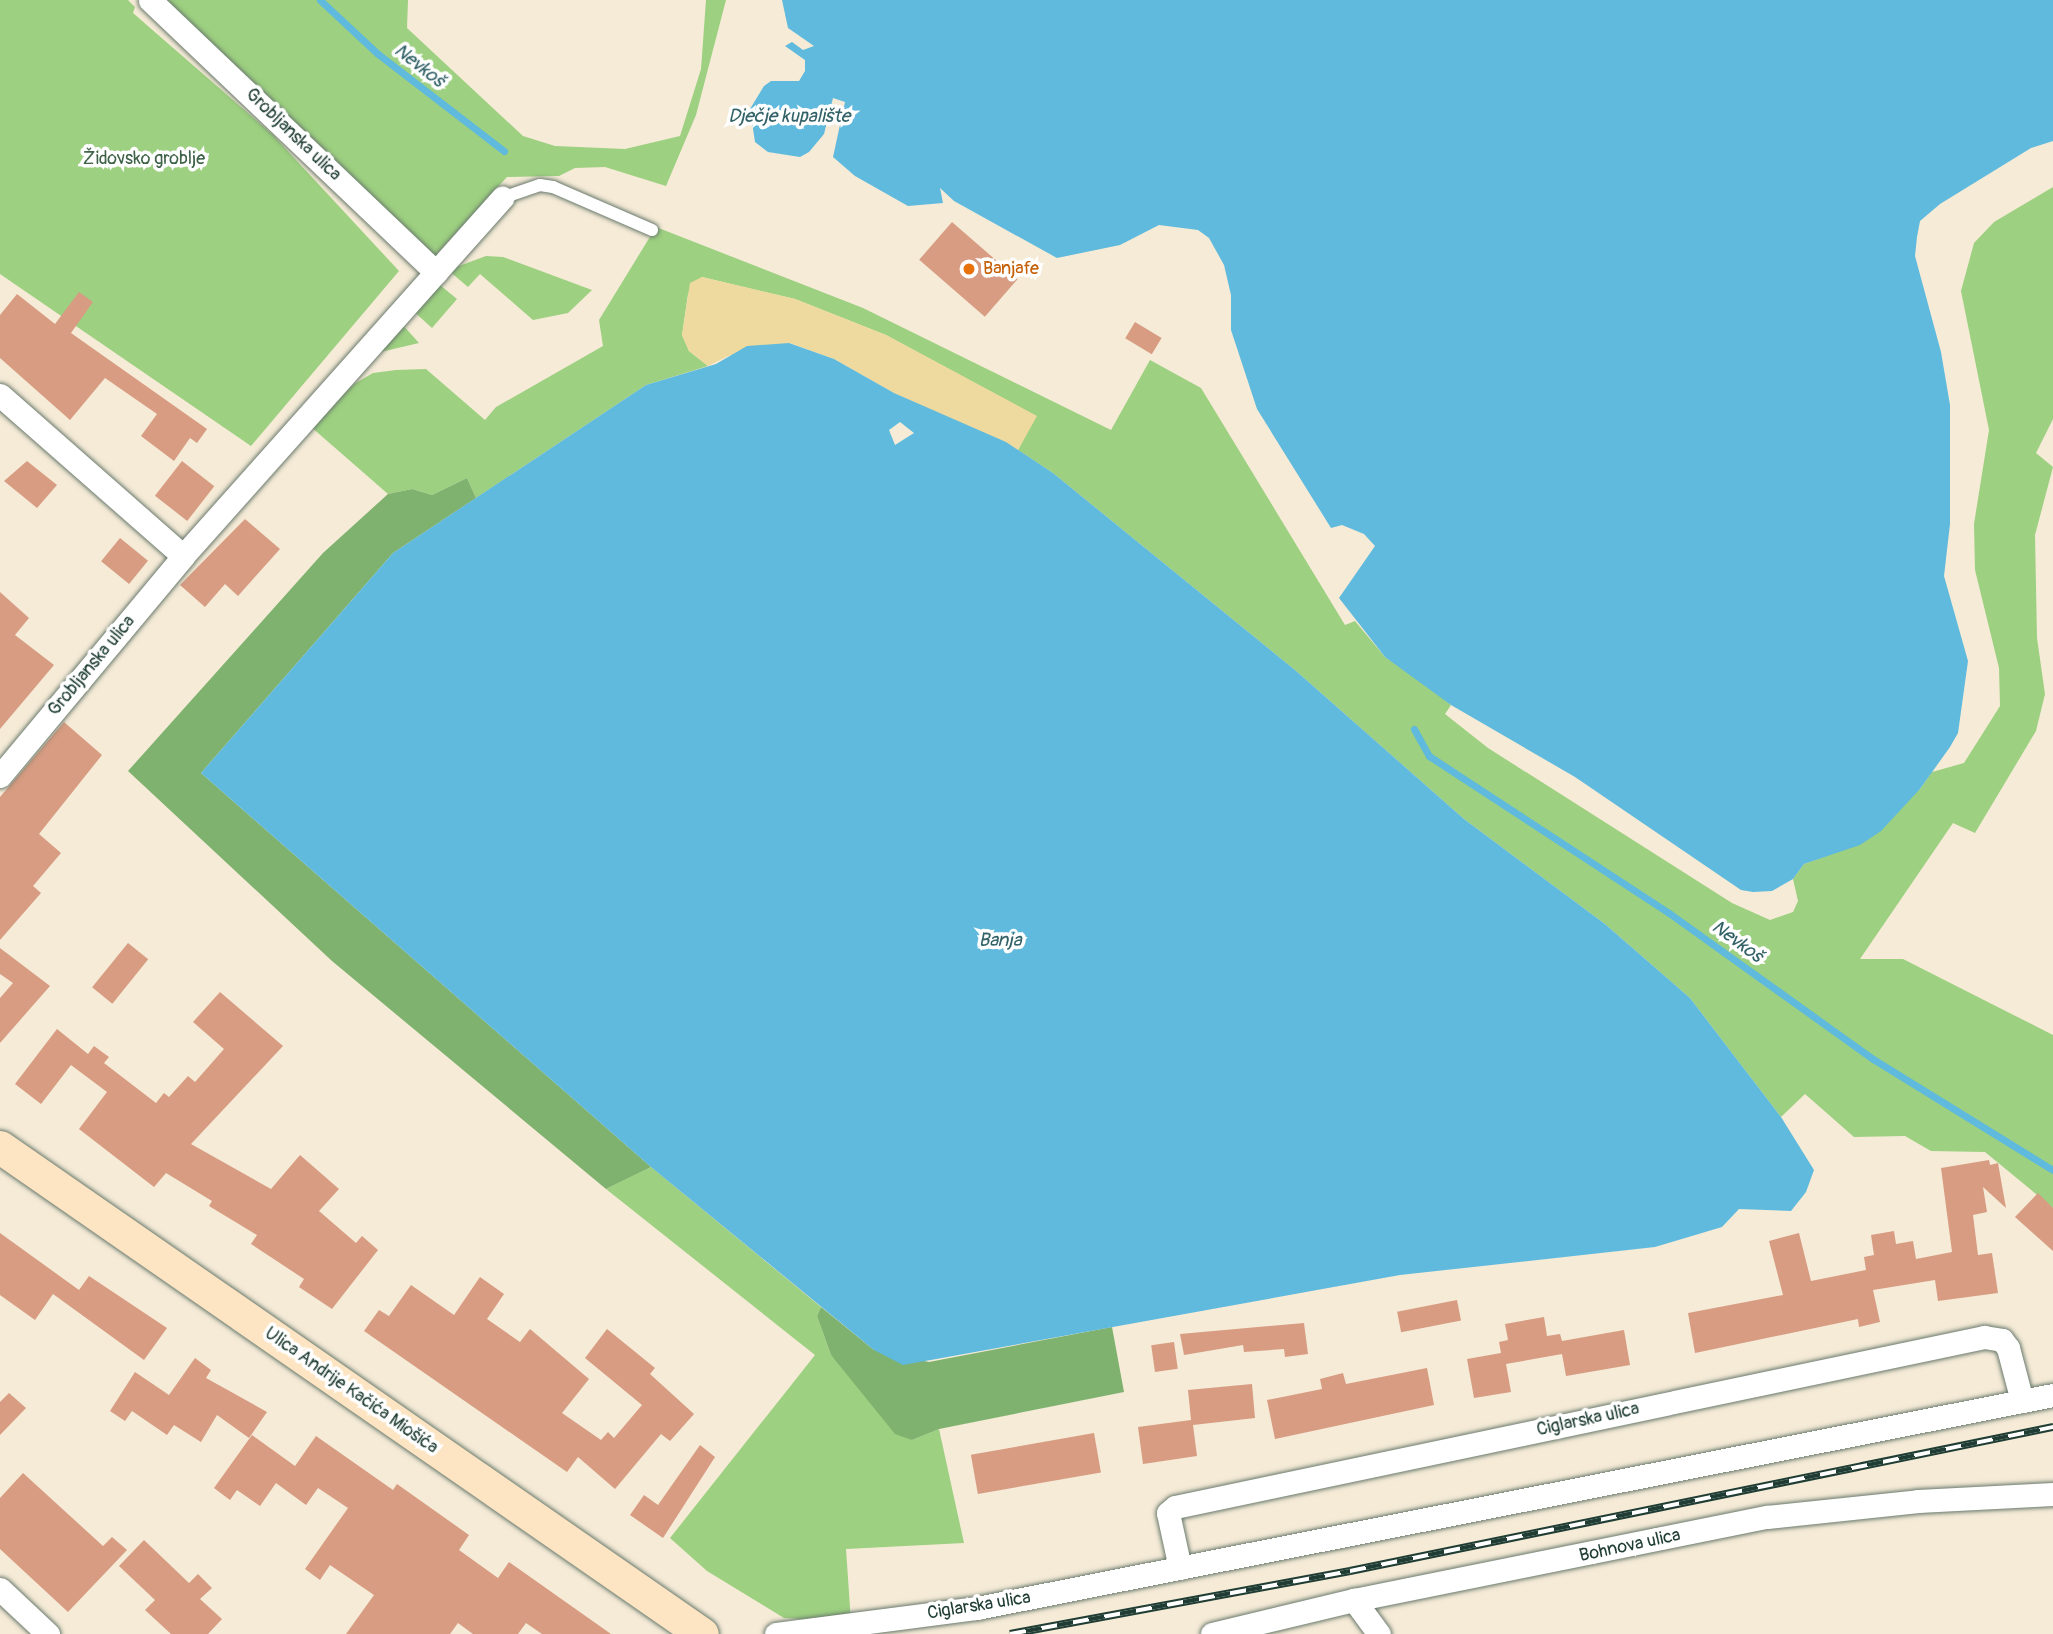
<!DOCTYPE html>
<html>
<head>
<meta charset="utf-8">
<style>
	body { margin:0 }
	#map { position:relative; width:2053px; height:1634px; overflow:hidden; background:#f5ebd7; font-family:Pangolin,sans-serif }
	div>[style] { position:absolute }
	.green>* { inset:0; background:#9dd080 }
	.forest>* { inset:0; background:#7eb26e }
	.sand>* { inset:0; background:#eeda9e }
	.water>* { inset:0; background:#5fbadd }
	.stream>* { height:7px; margin:-3.5px; padding:0 3.5px; transform-origin:3.5px; border-radius:3.5px; background:#5fbadd }
	.building>* { inset:0; background:#d79c82; transform-origin:0 0 }
	.roads { filter:drop-shadow(0 0 2px #6a7a6d) drop-shadow(0 0 2px #6a7a6d) }
	.lane>* { height:12px; margin:-6px; padding:0 6px; transform-origin:6px; border-radius:6px; background:#fff }
	.street>* { height:23px; margin:-11.5px; padding:0 11.5px; transform-origin:11.5px; border-radius:11.5px; background:#fff }
	.secondary>* { height:33px; margin:-16.5px; padding:0 16.5px; transform-origin:16.5px; border-radius:16.5px; background:#fde5c4 }
	.rail>* { height:8px; margin-top:-4px; transform-origin:0; background:repeating-linear-gradient(90deg,#fff 0 16px,#1f3d34 0 32px); box-sizing:border-box; border-block:2px solid #1f3d34 }
	.dots>* { width:19px; height:19px; translate:-50% -50%; box-sizing:border-box; border:4px solid #fff; border-radius:50% }
	span { translate:-50% -50%; white-space:nowrap; text-align:center; line-height:1.15; -webkit-text-stroke:7px #fff; paint-order:stroke }
	.street-label { font-size:18px; color:#1f3d34 }
	.park-label { font-size:18px; color:#3e6247 }
	.food-label { font-size:18px; color:#c56008 }
	.left { translate:0 -50%; text-align:left }
	.water-label { font-size:19px; color:#326267; font-style:italic }
</style>
</head>
<body>
<div id="map">
	<div class="green">
		<div style="clip-path:polygon(0 0,128px 0,135px 7px,133px 13px,272px 134px,399px 271px,251px 446px,0 274px)"></div>
		<div style="clip-path:polygon(159px 0,408px 0,407px 28px,523px 136px,555px 146px,625px 149px,680px 136px,701px 69px,706px 0,726px 0,696px 115px,666px 186px,605px 167px,575px 168px,559px 176px,507px 177px,434px 257px)"></div>
		<div style="clip-path:polygon(2053px 187px,2053px 419px,2036px 453px,2053px 467px,2035px 535px,2037px 638px,2045px 694px,2036px 731px,1975px 833px,1953px 823px,1860px 959px,1903px 959px,2053px 1035px,2053px 1208px,1985px 1152px,1931px 1151px,1905px 1136px,1854px 1137px,1805px 1094px,1781px 1117px,1690px 998px,1605px 924px,1464px 819px,1295px 670px,1053px 473px,1018px 450px,1036px 416px,886px 335px,795px 299px,702px 277px,688px 294px,682px 335px,689px 351px,708px 366px,646px 385px,476px 498px,467px 478px,432px 495px,412px 489px,388px 494px,310px 426px,354px 384px,373px 373px,396px 370px,426px 369px,485px 420px,496px 407px,603px 346px,599px 320px,656px 227px,863px 308px,1111px 430px,1150px 360px,1201px 388px,1345px 625px,1355px 621px,1385px 657px,1424px 682px,1451px 705px,1445px 714px,1488px 748px,1732px 903px,1770px 920px,1793px 912px,1798px 901px,1793px 879px,1804px 864px,1835px 853px,1920px 789px,1932px 772px,1964px 763px,2000px 706px,1999px 668px,1975px 570px,1974px 524px,1989px 430px,1961px 291px,1974px 243px,1994px 222px)"></div>
		<div style="clip-path:polygon(486px 256px,503px 257px,592px 290px,568px 313px,533px 320px,480px 274px,468px 287px,448px 270px)"></div>
		<div style="clip-path:polygon(440px 285px,457px 299px,432px 328px,411px 309px)"></div>
		<div style="clip-path:polygon(401px 323px,419px 343px,372px 354px)"></div>
		<div style="clip-path:polygon(651px 1167px,821px 1307px,817px 1316px,831px 1355px,912px 1440px,939px 1429px,964px 1543px,846px 1549px,851px 1622px,784px 1618px,707px 1571px,670px 1538px,815px 1355px,606px 1189px)"></div>
	</div>
	<div class="forest">
		<div style="clip-path:polygon(467px 478px,476px 498px,393px 553px,201px 773px,651px 1167px,606px 1189px,332px 961px,128px 771px,323px 553px,388px 494px,412px 489px,432px 495px)"></div>
		<div style="clip-path:polygon(821px 1307px,874px 1350px,929px 1362px,1112px 1327px,1124px 1392px,939px 1429px,912px 1440px,895px 1434px,831px 1355px,817px 1316px)"></div>
	</div>
	<div class="sand">
		<div style="clip-path:polygon(702px 277px,795px 299px,886px 335px,1037px 416px,1018px 450px,894px 393px,834px 359px,790px 343px,728px 356px,708px 366px,689px 351px,682px 335px,690px 283px)"></div>
	</div>
	<div class="water">
		<div style="clip-path:polygon(782px 0,2053px 0,2053px 141px,2031px 148px,1940px 204px,1920px 221px,1917px 237px,1915px 256px,1941px 352px,1950px 405px,1950px 524px,1944px 576px,1968px 661px,1958px 733px,1950px 747px,1920px 789px,1881px 831px,1860px 845px,1804px 864px,1793px 879px,1772px 891px,1753px 892px,1741px 890px,1575px 777px,1451px 705px,1385px 657px,1339px 598px,1375px 546px,1364px 534px,1342px 525px,1331px 528px,1257px 409px,1231px 330px,1231px 295px,1224px 265px,1209px 238px,1198px 230px,1159px 225px,1120px 245px,1057px 258px,954px 201px,940px 188px,943px 203px,908px 206px,855px 176px,833px 157px,845px 102px,833px 98px,824px 134px,809px 152px,800px 157px,768px 152px,755px 142px,750px 109px,764px 86px,771px 81px,799px 81px,805px 71px,805px 60px,785px 46px,792px 42px,803px 50px,814px 46px,788px 28px)"></div>
		<div style="clip-path:polygon(evenodd,789px 343px,834px 359px,894px 393px,1006px 442px,1053px 473px,1295px 670px,1464px 819px,1605px 924px,1690px 998px,1781px 1117px,1814px 1170px,1806px 1192px,1791px 1211px,1739px 1209px,1722px 1227px,1655px 1247px,1400px 1275px,903px 1365px,874px 1350px,651px 1167px,201px 773px,393px 553px,646px 385px,716px 364px,747px 346px,789px 343px,900px 422px,914px 433px,895px 445px,889px 430px,900px 422px)"></div>
	</div>
	<div class="stream">
		<div style="left:320px;top:0;width:79px;rotate:43deg"></div>
		<div style="left:378px;top:54px;width:159px;rotate:37.6deg"></div>
		<div style="left:1414px;top:729px;width:31px;rotate:61deg"></div>
		<div style="left:1429px;top:756px;width:287px;rotate:33.2deg"></div>
		<div style="left:1669px;top:913px;width:251px;rotate:35.6deg"></div>
		<div style="left:1873px;top:1059px;width:211px;rotate:31.7deg"></div>
	</div>
	<div class="building">
		<div style="left:952px;top:222px;width:87px;height:50px;rotate:41deg"></div>
		<div style="clip-path:polygon(79px 292px,93px 302px,71px 333px,207px 429px,197px 443px,190px 438px,174px 461px,141px 436px,157px 414px,105px 378px,70px 420px,0 358px,0 315px,17px 294px,55px 324px)"></div>
		<div style="left:1135px;top:322px;width:31px;height:19px;rotate:31deg"></div>
		<div style="clip-path:polygon(27px 461px,57px 485px,37px 508px,4px 481px)"></div>
		<div style="left:182px;top:461px;width:41px;height:44px;rotate:38deg"></div>
		<div style="clip-path:polygon(245px 519px,280px 549px,238px 596px,225px 584px,205px 607px,180px 585px)"></div>
		<div style="left:120px;top:538px;width:36px;height:30px;rotate:39deg"></div>
		<div style="clip-path:polygon(0 592px,29px 618px,15px 635px,54px 665px,0 729px)"></div>
		<div style="clip-path:polygon(64px 722px,102px 755px,39px 834px,61px 853px,33px 886px,41px 893px,0 940px,0 797px)"></div>
		<div style="left:128px;top:943px;width:26px;height:57px;rotate:39deg"></div>
		<div style="clip-path:polygon(0 948px,50px 986px,0 1043px,0 998px,13px 983px,0 974px)"></div>
		<div style="clip-path:polygon(220px 992px,283px 1046px,191px 1144px,271px 1189px,300px 1155px,339px 1189px,319px 1211px,356px 1243px,362px 1236px,378px 1250px,332px 1309px,299px 1287px,304px 1279px,251px 1244px,257px 1235px,209px 1206px,212px 1201px,166px 1173px,154px 1187px,79px 1129px,107px 1092px,71px 1065px,41px 1104px,15px 1084px,57px 1029px,88px 1054px,94px 1046px,109px 1057px,104px 1063px,156px 1103px,164px 1093px,169px 1097px,188px 1076px,195px 1082px,224px 1049px,193px 1022px)"></div>
		<div style="clip-path:polygon(1989px 1160px,1990px 1165px,1998px 1163px,2006px 1208px,1983px 1187px,1987px 1212px,1973px 1215px,1978px 1255px,1992px 1253px,1998px 1293px,1938px 1301px,1935px 1280px,1873px 1290px,1880px 1322px,1859px 1327px,1858px 1319px,1695px 1353px,1688px 1313px,1783px 1295px,1769px 1241px,1799px 1233px,1811px 1281px,1866px 1270px,1864px 1257px,1874px 1255px,1871px 1235px,1894px 1231px,1896px 1244px,1913px 1241px,1916px 1259px,1952px 1252px,1941px 1168px)"></div>
		<div style="clip-path:polygon(2038px 1193px,2053px 1208px,2053px 1251px,2015px 1217px)"></div>
		<div style="clip-path:polygon(0 1233px,79px 1290px,89px 1276px,167px 1328px,144px 1360px,53px 1294px,35px 1320px,0 1295px)"></div>
		<div style="clip-path:polygon(480px 1277px,504px 1294px,487px 1319px,520px 1342px,530px 1329px,589px 1379px,562px 1413px,601px 1440px,608px 1432px,614px 1438px,642px 1405px,585px 1358px,607px 1329px,655px 1368px,650px 1374px,694px 1414px,670px 1441px,661px 1434px,615px 1489px,578px 1457px,567px 1472px,364px 1331px,379px 1310px,389px 1316px,411px 1285px,454px 1315px)"></div>
		<div style="left:1457px;top:1300px;width:21px;height:61px;rotate:79deg"></div>
		<div style="clip-path:polygon(1544px 1317px,1547px 1336px,1560px 1334px,1562px 1341px,1624px 1330px,1630px 1365px,1566px 1376px,1562px 1354px,1506px 1364px,1511px 1392px,1474px 1398px,1467px 1359px,1501px 1353px,1499px 1342px,1508px 1340px,1505px 1324px)"></div>
		<div style="clip-path:polygon(1304px 1323px,1308px 1354px,1285px 1357px,1284px 1349px,1244px 1352px,1243px 1345px,1184px 1355px,1180px 1334px)"></div>
		<div style="left:1174px;top:1342px;width:27px;height:23px;rotate:82deg"></div>
		<div style="clip-path:polygon(195px 1358px,211px 1370px,206px 1378px,267px 1412px,249px 1438px,217px 1415px,201px 1442px,174px 1425px,167px 1435px,132px 1411px,125px 1421px,110px 1411px,135px 1372px,169px 1395px)"></div>
		<div style="clip-path:polygon(1427px 1368px,1434px 1405px,1275px 1439px,1267px 1400px,1322px 1389px,1320px 1379px,1343px 1373px,1346px 1384px)"></div>
		<div style="clip-path:polygon(1252px 1384px,1255px 1418px,1193px 1425px,1197px 1456px,1143px 1464px,1138px 1427px,1191px 1420px,1188px 1390px)"></div>
		<div style="clip-path:polygon(9px 1393px,26px 1408px,0 1435px,0 1402px)"></div>
		<div style="left:1094px;top:1433px;width:40px;height:125px;rotate:80deg"></div>
		<div style="clip-path:polygon(252px 1435px,295px 1466px,316px 1436px,393px 1490px,397px 1484px,469px 1535px,459px 1550px,498px 1578px,509px 1562px,611px 1634px,542px 1634px,526px 1623px,518px 1634px,473px 1634px,458px 1623px,450px 1634px,346px 1634px,374px 1595px,330px 1565px,320px 1580px,305px 1569px,348px 1508px,318px 1488px,306px 1505px,276px 1483px,260px 1506px,237px 1490px,230px 1500px,214px 1488px)"></div>
		<div style="clip-path:polygon(700px 1445px,715px 1457px,663px 1538px,630px 1515px,644px 1495px,658px 1505px)"></div>
		<div style="clip-path:polygon(23px 1473px,103px 1546px,112px 1537px,127px 1550px,68px 1612px,0 1549px,0 1498px)"></div>
		<div style="clip-path:polygon(144px 1540px,189px 1583px,198px 1574px,212px 1588px,200px 1599px,222px 1619px,208px 1634px,171px 1634px,145px 1610px,155px 1600px,119px 1566px)"></div>
	</div>
	<div class="roads">
		<div class="lane">
			<div style="left:502px;top:198px;width:40px;rotate:-18.9deg"></div>
			<div style="left:540px;top:185px;width:13px;rotate:9deg"></div>
			<div style="left:553px;top:187px;width:108px;rotate:23.5deg"></div>
		</div>
		<div class="street">
			<div style="left:150px;top:0;width:395px;rotate:43.6deg"></div>
			<div style="left:0;top:395px;width:244px;rotate:41.3deg"></div>
			<div style="left:0;top:776px;width:286px;rotate:-50.2deg"></div>
			<div style="left:183px;top:556px;width:480px;rotate:-48.3deg"></div>
			<div style="left:1180px;top:1568px;width:56px;rotate:-102.3deg"></div>
			<div style="left:1168px;top:1513px;width:9px;rotate:-41deg"></div>
			<div style="left:1175px;top:1507px;width:827px;rotate:-11.87deg"></div>
			<div style="left:1984px;top:1337px;width:18px;rotate:9deg"></div>
			<div style="left:2002px;top:1340px;width:10px;rotate:53deg"></div>
			<div style="left:2008px;top:1348px;width:55px;rotate:75.2deg"></div>
			<div style="left:0;top:1589px;width:66px;rotate:43.2deg"></div>
			<div style="left:1354px;top:1600px;width:42px;rotate:53.7deg"></div>
			<div style="left:776px;top:1634px;width:203px;rotate:-7.4deg"></div>
			<div style="left:977px;top:1608px;width:1097px;rotate:-11.2deg"></div>
			<div style="left:1212px;top:1634px;width:146px;rotate:-13.5deg"></div>
			<div style="left:1354px;top:1600px;width:421px;rotate:-11.4deg"></div>
			<div style="left:1767px;top:1517px;width:152px;rotate:-6deg"></div>
			<div style="left:1918px;top:1501px;width:135px;rotate:-3deg"></div>
		</div>
		<div class="secondary">
			<div style="left:0;top:1147px;width:854px;rotate:34.75deg"></div>
		</div>
	</div>
	<div class="rail">
		<div style="left:1010px;top:1634px;width:346px;rotate:-10.5deg"></div>
		<div style="left:1350px;top:1571px;width:718px;rotate:-11.58deg"></div>
	</div>
	<div class="dots">
		<div style="left:969px;top:269px;background:#e8710a"></div>
	</div>
	<div class="street-label">
		<span style="left:293px;top:135px;rotate:44deg">Grobljanska ulica</span>
		<span style="left:92px;top:666px;rotate:-50deg">Grobljanska ulica</span>
		<span style="left:351px;top:1391px;rotate:35deg">Ulica Andrije Kačića Miošića</span>
		<span style="left:1588px;top:1420px;rotate:-12deg">Ciglarska ulica</span>
		<span style="left:1630px;top:1546px;rotate:-12deg">Bohnova ulica</span>
		<span style="left:979px;top:1606px;rotate:-9deg">Ciglarska ulica</span>
	</div>
	<div class="park-label">
		<span style="left:144px;top:159px">Židovsko groblje</span>
	</div>
	<div class="food-label">
		<span class="left" style="left:983px;top:269px">Banjafe</span>
	</div>
	<div class="water-label">
		<span style="left:419px;top:66px;rotate:38deg">Nevkoš</span>
		<span style="left:789px;top:117px">Dječje kupalište</span>
		<span style="left:1000px;top:941px">Banja</span>
		<span style="left:1737px;top:942px;rotate:36deg">Nevkoš</span>
	</div>
</div>
</body>
</html>
